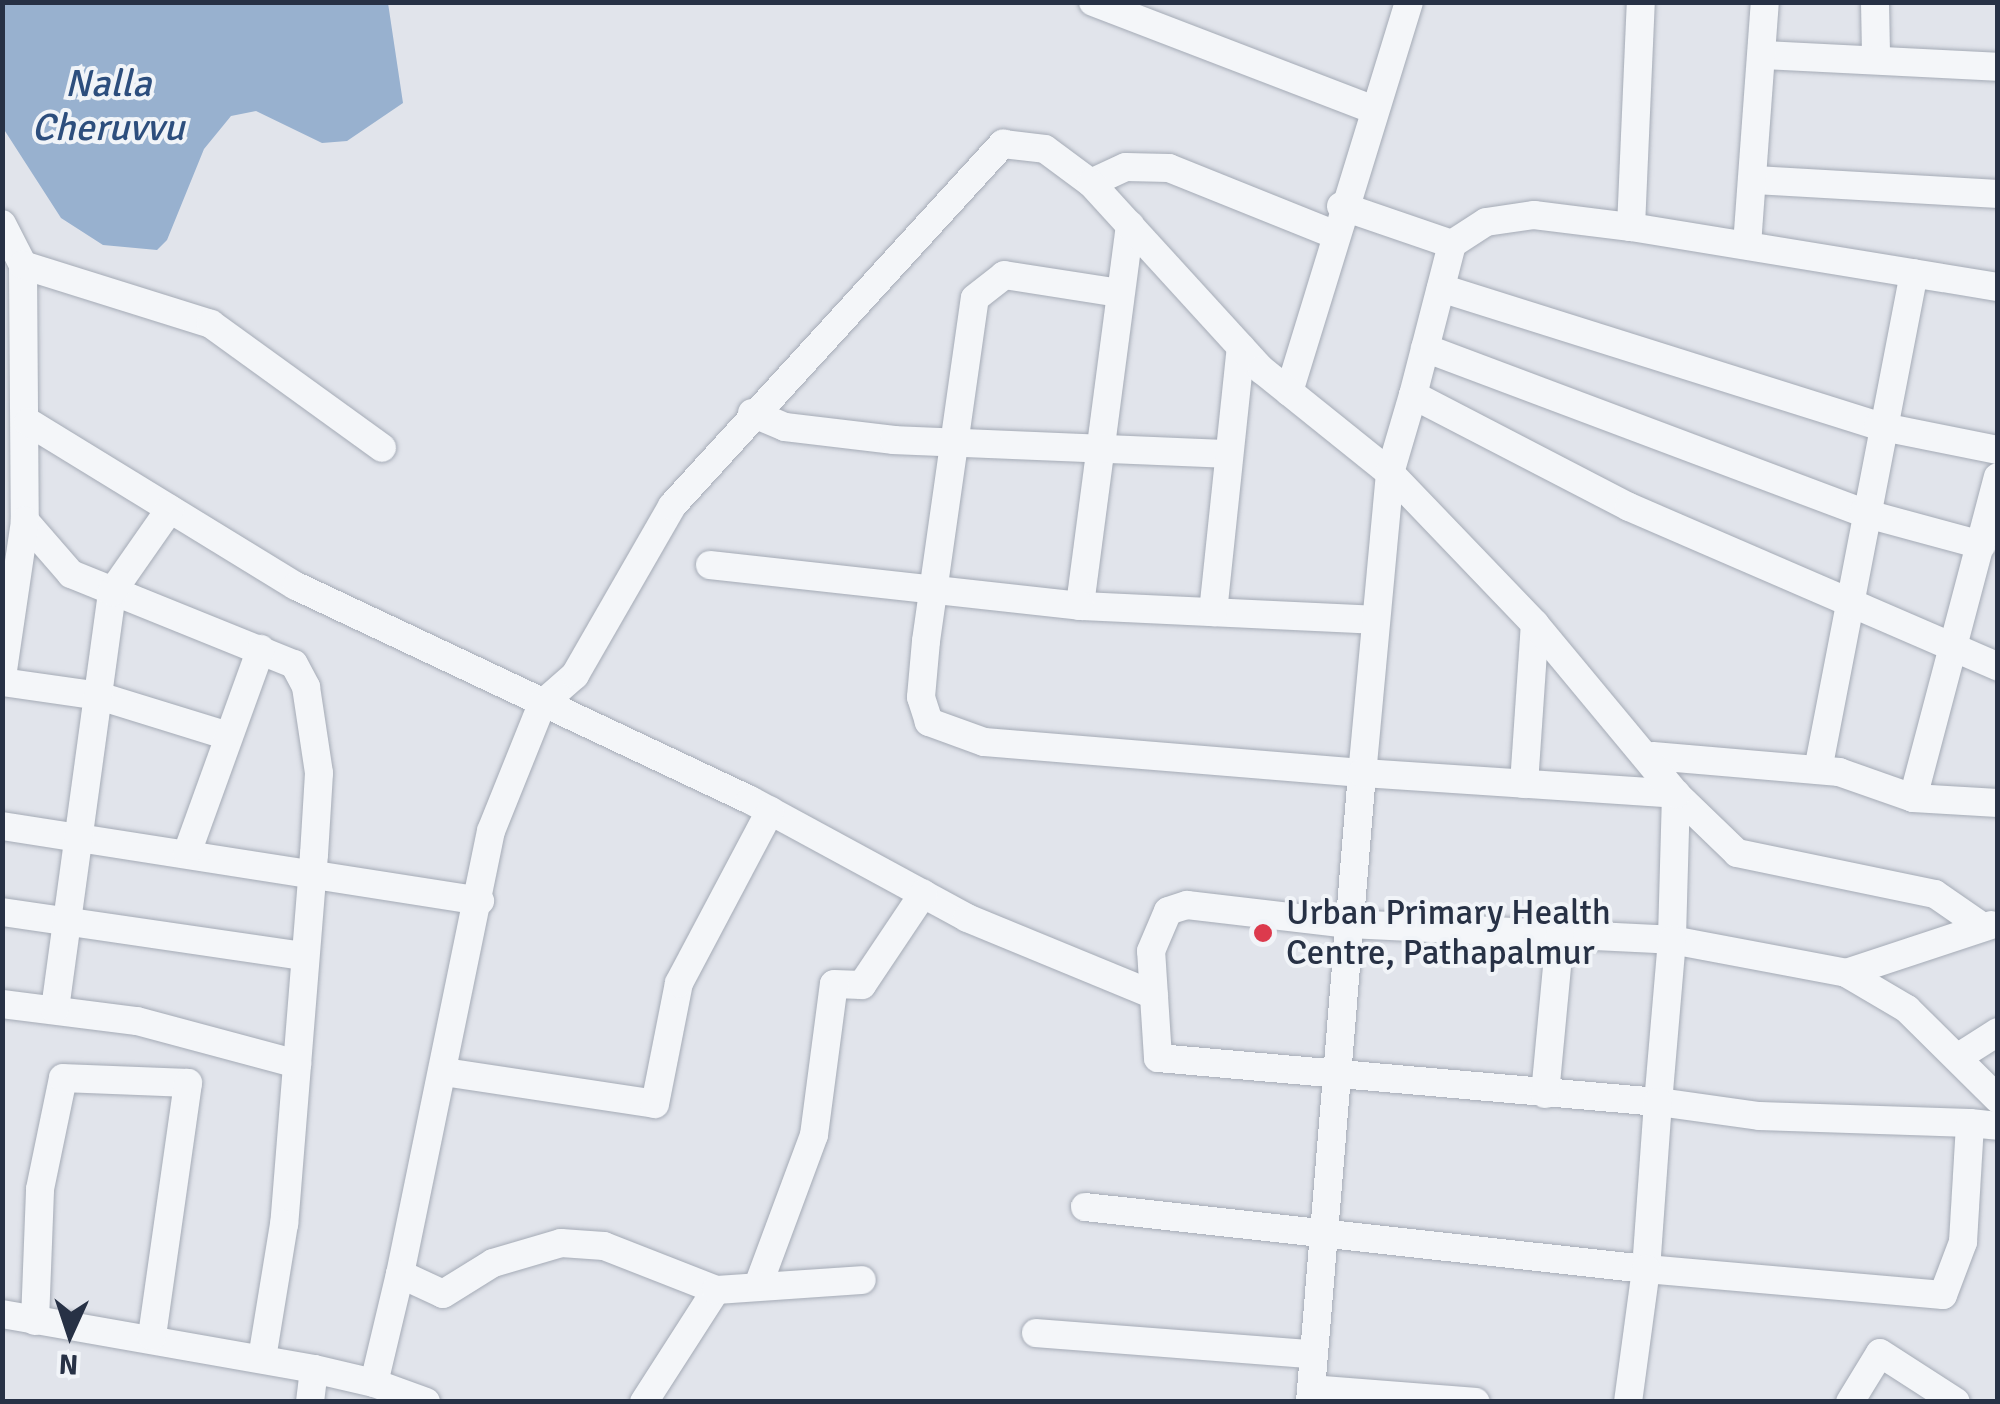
<!DOCTYPE html>
<html>
<head>
<meta charset="utf-8">
<style>
	body { margin:0 }
	#map { position:relative; width:2000px; height:1404px; overflow:hidden; background:#e1e4eb; font-family:Signika,sans-serif }
	div>[style] { position:absolute }
	.water>* { inset:0; background:#98b1cf }
	.roads { filter:drop-shadow(0 0 2px #a5abb6) drop-shadow(0 0 2px #a5abb6) }
	.minor>* { height:28px; margin:-14px; padding:0 14px; transform-origin:14px; border-radius:14px; background:#f4f6f9 }
	.dots>* { width:28px; height:28px; translate:-50% -50%; box-sizing:border-box; border:5px solid #f1f4f8; border-radius:50% }
	span { translate:-50% -50%; white-space:nowrap; text-align:center; line-height:1.15; -webkit-text-stroke:8px #f1f4f8; paint-order:stroke }
	.poi-label { font-size:35px; color:#273145 }
	.left { translate:0 -50%; text-align:left }
	.water-label { font-size:38px; color:#2d4e7d; font-style:italic }
	.frame { position:absolute; inset:0; border:5px solid #273145; pointer-events:none }
	.north { position:absolute; left:20px; top:1284px; width:100px; height:100px; -webkit-text-stroke:8px #f1f4f8; paint-order:stroke; rotate:183deg; font-size:28px; font-weight:700; line-height:40px; text-align:center; color:#273145 }
	.north::after { content:''; display:block; margin:auto; width:35px; height:45px; background:#273145; clip-path:polygon(50% 0,100% 100%,50% 72%,0 100%) }
</style>
</head>
<body>
<div id="map">
	<div class="water">
		<div style="clip-path:polygon(3px 2px,388px 3px,403px 103px,347px 141px,322px 143px,256px 111px,231px 116px,204px 149px,167px 240px,157px 250px,103px 245px,61px 218px,3px 128px)"></div>
	</div>
	<div class="roads">
		<div class="minor">
			<div style="left:1093px;top:2px;width:302px;rotate:21deg"></div>
			<div style="left:1875px;top:2px;width:52px;rotate:88.9deg"></div>
			<div style="left:1763px;top:55px;width:235px;rotate:2.9deg"></div>
			<div style="left:1756px;top:180px;width:242px;rotate:3.3deg"></div>
			<div style="left:1091px;top:183px;width:38px;rotate:-25deg"></div>
			<div style="left:1126px;top:167px;width:43px;rotate:1.3deg"></div>
			<div style="left:1169px;top:168px;width:175px;rotate:21.9deg"></div>
			<div style="left:1341px;top:206px;width:117px;rotate:18.9deg"></div>
			<div style="left:2px;top:224px;width:46px;rotate:62.9deg"></div>
			<div style="left:23px;top:265px;width:256px;rotate:89.6deg"></div>
			<div style="left:25px;top:521px;width:70px;rotate:49deg"></div>
			<div style="left:71px;top:574px;width:240px;rotate:22deg"></div>
			<div style="left:294px;top:664px;width:26px;rotate:62deg"></div>
			<div style="left:306px;top:687px;width:87px;rotate:81.4deg"></div>
			<div style="left:319px;top:773px;width:81px;rotate:93.5deg"></div>
			<div style="left:314px;top:854px;width:371px;rotate:94.6deg"></div>
			<div style="left:284px;top:1224px;width:136px;rotate:99.3deg"></div>
			<div style="left:1130px;top:225px;width:384px;rotate:97.5deg"></div>
			<div style="left:1080px;top:606px;width:296px;rotate:2.7deg"></div>
			<div style="left:1631px;top:227px;width:225px;rotate:-87.5deg"></div>
			<div style="left:1747px;top:245px;width:244px;rotate:-85.8deg"></div>
			<div style="left:23px;top:265px;width:197px;rotate:17.4deg"></div>
			<div style="left:211px;top:324px;width:211px;rotate:35.9deg"></div>
			<div style="left:1441px;top:288px;width:458px;rotate:17.5deg"></div>
			<div style="left:1878px;top:426px;width:122px;rotate:11.3deg"></div>
			<div style="left:1425px;top:348px;width:468px;rotate:20.6deg"></div>
			<div style="left:1863px;top:513px;width:123px;rotate:15.1deg"></div>
			<div style="left:1289px;top:392px;width:408px;rotate:-72.9deg"></div>
			<div style="left:1413px;top:395px;width:156px;rotate:-75.5deg"></div>
			<div style="left:1452px;top:244px;width:40px;rotate:-32.9deg"></div>
			<div style="left:1486px;top:222px;width:49px;rotate:-8.3deg"></div>
			<div style="left:1534px;top:215px;width:98px;rotate:7.1deg"></div>
			<div style="left:1631px;top:227px;width:372px;rotate:9.3deg"></div>
			<div style="left:752px;top:413px;width:36px;rotate:23deg"></div>
			<div style="left:785px;top:427px;width:110px;rotate:6.8deg"></div>
			<div style="left:894px;top:440px;width:335px;rotate:2.4deg"></div>
			<div style="left:28px;top:422px;width:314px;rotate:31.5deg"></div>
			<div style="left:296px;top:586px;width:502px;rotate:25.24deg"></div>
			<div style="left:750px;top:800px;width:247px;rotate:28.5deg"></div>
			<div style="left:967px;top:918px;width:202px;rotate:22.4deg"></div>
			<div style="left:710px;top:565px;width:372px;rotate:6.3deg"></div>
			<div style="left:1213px;top:612px;width:266px;rotate:-84deg"></div>
			<div style="left:2px;top:677px;width:158px;rotate:-81.6deg"></div>
			<div style="left:2px;top:682px;width:98px;rotate:8.2deg"></div>
			<div style="left:99px;top:696px;width:135px;rotate:17.2deg"></div>
			<div style="left:1653px;top:756px;width:187px;rotate:4.9deg"></div>
			<div style="left:1839px;top:772px;width:78px;rotate:19.4deg"></div>
			<div style="left:1913px;top:798px;width:85px;rotate:3.4deg"></div>
			<div style="left:1818px;top:770px;width:506px;rotate:-79.07deg"></div>
			<div style="left:1524px;top:784px;width:160px;rotate:-86.1deg"></div>
			<div style="left:1676px;top:794px;width:146px;rotate:91.6deg"></div>
			<div style="left:1672px;top:940px;width:177px;rotate:10.7deg"></div>
			<div style="left:1846px;top:973px;width:71px;rotate:30.5deg"></div>
			<div style="left:1907px;top:1009px;width:128px;rotate:44.7deg"></div>
			<div style="left:1676px;top:794px;width:85px;rotate:44deg"></div>
			<div style="left:1737px;top:853px;width:202px;rotate:11.7deg"></div>
			<div style="left:1935px;top:894px;width:55px;rotate:34.6deg"></div>
			<div style="left:1913px;top:798px;width:332px;rotate:-75.2deg"></div>
			<div style="left:2px;top:826px;width:484px;rotate:8.9deg"></div>
			<div style="left:187px;top:853px;width:217px;rotate:-70.1deg"></div>
			<div style="left:1187px;top:905px;width:163px;rotate:6.7deg"></div>
			<div style="left:1349px;top:924px;width:323px;rotate:2.8deg"></div>
			<div style="left:1672px;top:940px;width:163px;rotate:94.9deg"></div>
			<div style="left:1658px;top:1102px;width:502px;rotate:-174.97deg"></div>
			<div style="left:1158px;top:1058px;width:107px;rotate:-93.7deg"></div>
			<div style="left:1151px;top:951px;width:43px;rotate:-67deg"></div>
			<div style="left:1168px;top:911px;width:20px;rotate:-18deg"></div>
			<div style="left:2px;top:912px;width:305px;rotate:8.3deg"></div>
			<div style="left:1846px;top:973px;width:153px;rotate:-18.3deg"></div>
			<div style="left:2px;top:1004px;width:136px;rotate:7.2deg"></div>
			<div style="left:137px;top:1021px;width:166px;rotate:15deg"></div>
			<div style="left:55px;top:1009px;width:421px;rotate:-82.2deg"></div>
			<div style="left:112px;top:592px;width:101px;rotate:-55.1deg"></div>
			<div style="left:1960px;top:1056px;width:45px;rotate:-32.3deg"></div>
			<div style="left:444px;top:1072px;width:213px;rotate:8.6deg"></div>
			<div style="left:655px;top:1104px;width:123px;rotate:-78.8deg"></div>
			<div style="left:679px;top:983px;width:195px;rotate:-62.1deg"></div>
			<div style="left:1545px;top:1094px;width:160px;rotate:-84.6deg"></div>
			<div style="left:1970px;top:1123px;width:211px;rotate:-178.1deg"></div>
			<div style="left:1759px;top:1116px;width:102px;rotate:-172.1deg"></div>
			<div style="left:1658px;top:1102px;width:167px;rotate:94.1deg"></div>
			<div style="left:1646px;top:1269px;width:298px;rotate:5deg"></div>
			<div style="left:1943px;top:1295px;width:57px;rotate:-69.3deg"></div>
			<div style="left:1963px;top:1242px;width:119px;rotate:-86.6deg"></div>
			<div style="left:1970px;top:1123px;width:28px;rotate:6deg"></div>
			<div style="left:1085px;top:1207px;width:564px;rotate:6.31deg"></div>
			<div style="left:1646px;top:1269px;width:134px;rotate:97.7deg"></div>
			<div style="left:400px;top:1274px;width:452px;rotate:-78.4deg"></div>
			<div style="left:491px;top:831px;width:137px;rotate:-68.1deg"></div>
			<div style="left:542px;top:704px;width:44px;rotate:-41.3deg"></div>
			<div style="left:575px;top:675px;width:195px;rotate:-60.1deg"></div>
			<div style="left:672px;top:506px;width:491px;rotate:-47.6deg"></div>
			<div style="left:1003px;top:144px;width:42px;rotate:6.8deg"></div>
			<div style="left:1045px;top:149px;width:57px;rotate:36.5deg"></div>
			<div style="left:1091px;top:183px;width:253px;rotate:47.6deg"></div>
			<div style="left:1262px;top:370px;width:164px;rotate:38.8deg"></div>
			<div style="left:1390px;top:473px;width:301px;rotate:95.3deg"></div>
			<div style="left:1362px;top:773px;width:379px;rotate:-175.3deg"></div>
			<div style="left:984px;top:742px;width:59px;rotate:-160deg"></div>
			<div style="left:929px;top:722px;width:26px;rotate:-108deg"></div>
			<div style="left:921px;top:697px;width:56px;rotate:-84.9deg"></div>
			<div style="left:926px;top:641px;width:346px;rotate:-81.9deg"></div>
			<div style="left:975px;top:298px;width:37px;rotate:-38deg"></div>
			<div style="left:1004px;top:275px;width:116px;rotate:8.9deg"></div>
			<div style="left:759px;top:1283px;width:158px;rotate:-69.6deg"></div>
			<div style="left:814px;top:1135px;width:152px;rotate:-82.5deg"></div>
			<div style="left:834px;top:984px;width:28px;rotate:2deg"></div>
			<div style="left:862px;top:985px;width:110px;rotate:-56.2deg"></div>
			<div style="left:2px;top:1314px;width:317px;rotate:10deg"></div>
			<div style="left:35px;top:1321px;width:132px;rotate:-87.8deg"></div>
			<div style="left:40px;top:1189px;width:113px;rotate:-78.3deg"></div>
			<div style="left:63px;top:1078px;width:125px;rotate:2.3deg"></div>
			<div style="left:188px;top:1083px;width:256px;rotate:98.1deg"></div>
			<div style="left:1036px;top:1333px;width:275px;rotate:4.4deg"></div>
			<div style="left:1311px;top:1389px;width:165px;rotate:4.5deg"></div>
			<div style="left:310px;top:1402px;width:33px;rotate:-83deg"></div>
			<div style="left:314px;top:1369px;width:62px;rotate:13.1deg"></div>
			<div style="left:426px;top:1402px;width:55px;rotate:-159.9deg"></div>
			<div style="left:374px;top:1383px;width:112px;rotate:-76.6deg"></div>
			<div style="left:400px;top:1274px;width:47px;rotate:24.9deg"></div>
			<div style="left:443px;top:1294px;width:59px;rotate:-31.8deg"></div>
			<div style="left:493px;top:1263px;width:71px;rotate:-16.4deg"></div>
			<div style="left:561px;top:1243px;width:43px;rotate:4deg"></div>
			<div style="left:604px;top:1246px;width:120px;rotate:21.4deg"></div>
			<div style="left:644px;top:1402px;width:133px;rotate:-57.3deg"></div>
			<div style="left:716px;top:1290px;width:146px;rotate:-3.9deg"></div>
			<div style="left:1310px;top:1402px;width:631px;rotate:-85.27deg"></div>
			<div style="left:1362px;top:773px;width:315px;rotate:3.8deg"></div>
			<div style="left:1676px;top:794px;width:221px;rotate:-129.7deg"></div>
			<div style="left:1535px;top:624px;width:209px;rotate:-133.8deg"></div>
			<div style="left:1390px;top:473px;width:81px;rotate:-73.6deg"></div>
			<div style="left:1413px;top:395px;width:243px;rotate:27.4deg"></div>
			<div style="left:1629px;top:507px;width:402px;rotate:23.4deg"></div>
			<div style="left:1850px;top:1402px;width:57px;rotate:-58.5deg"></div>
			<div style="left:1880px;top:1353px;width:90px;rotate:32.8deg"></div>
		</div>
	</div>
	<div class="dots">
		<div style="left:1263px;top:933px;background:#dc3a4d"></div>
	</div>
	<div class="poi-label">
		<span class="left" style="left:1286px;top:933px">Urban Primary Health<br>Centre, Pathapalmur</span>
	</div>
	<div class="water-label">
		<span style="left:108px;top:106px">Nalla<br>Cheruvvu</span>
	</div>
	<div class="frame"></div>
	<div class="north">N</div>
</div>
</body>
</html>
